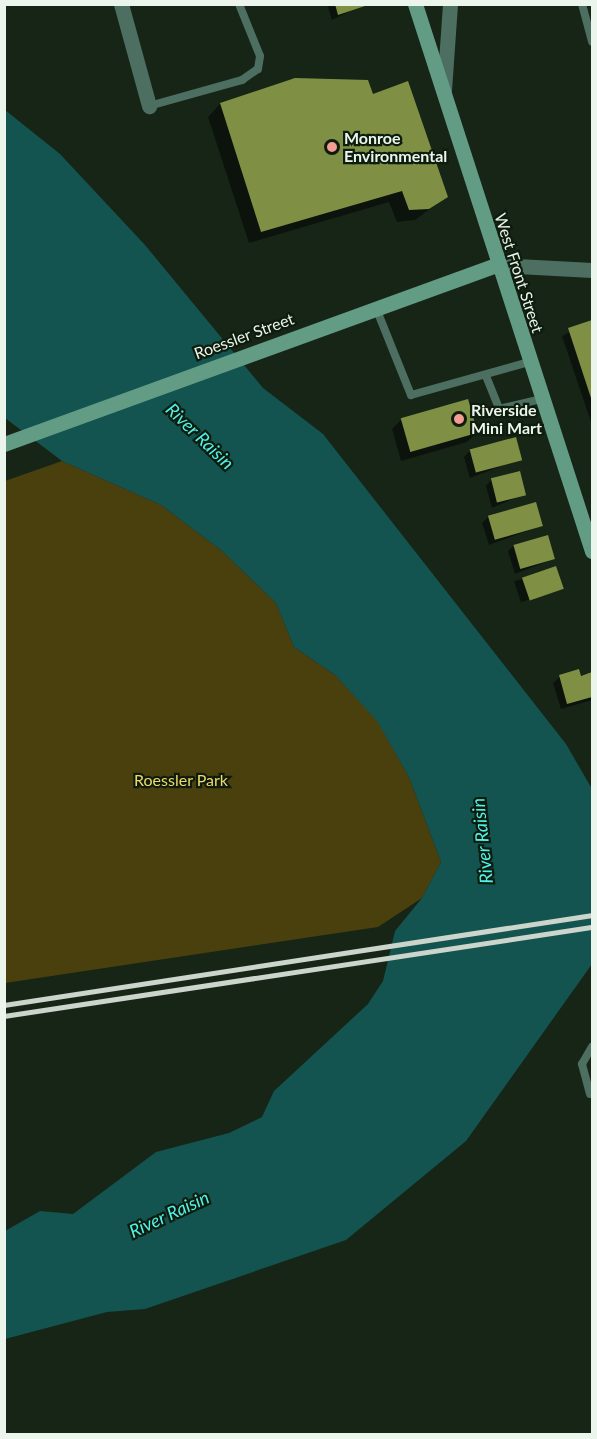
<!DOCTYPE html>
<html>
<head>
<meta charset="utf-8">
<style>
	body { margin:0 }
	#map { position:relative; width:597px; height:1439px; overflow:hidden; background:#172517; font-family:Lato,sans-serif }
	div>[style] { position:absolute }
	.green>* { inset:0; background:#4a400e }
	.water>* { inset:0; background:#135350 }
	.shadow>* { inset:0; background:#0007; transform-origin:0 0 }
	.building>* { inset:0; background:#7f9044; transform-origin:0 0 }
	.lane>* { height:8px; margin:-4px; padding:0 4px; transform-origin:4px; border-radius:4px; background:#4c6f61 }
	.street>* { height:15px; margin:-7.5px; padding:0 7.5px; transform-origin:7.5px; border-radius:7.5px; background:#4c6f61 }
	.secondary>* { height:15px; margin:-7.5px; padding:0 7.5px; transform-origin:7.5px; border-radius:7.5px; background:#639c85 }
	.rail>* { height:4.5px; margin:-2.25px; padding:0 2.25px; transform-origin:2.25px; border-radius:2.25px; background:#cbd5cb }
	.dots>* { width:16px; height:16px; translate:-50% -50%; box-sizing:border-box; border:3px solid #0e1c0e; border-radius:50% }
	span { translate:-50% -50%; white-space:nowrap; text-align:center; line-height:1.15; -webkit-text-stroke:4.5px #0e1c0e; paint-order:stroke }
	.poi-label { font-size:16px; color:#ebf5eb; font-weight:700 }
	.left { translate:0 -50%; text-align:left }
	.street-label { font-size:16px; color:#ebf5eb }
	.park-label { font-size:16px; color:#f0d769 }
	.water-label { font-size:18px; color:#50f3eb; font-style:italic }
	.frame { position:absolute; inset:0; border:6px solid #ebf5eb; pointer-events:none }
</style>
</head>
<body>
<div id="map">
	<div class="green">
		<div style="clip-path:polygon(62px 461px,161px 505px,222px 551px,276px 603px,294px 647px,335px 675px,377px 720px,409px 777px,441px 862px,422px 898px,378px 927px,5px 983px,5px 481px)"></div>
	</div>
	<div class="water">
		<div style="clip-path:polygon(5px 110px,60px 154px,145px 245px,263px 388px,323px 434px,566px 744px,592px 789px,592px 964px,466px 1141px,346px 1240px,145px 1309px,107px 1312px,5px 1339px,5px 1231px,40px 1211px,73px 1214px,156px 1152px,229px 1133px,262px 1117px,274px 1091px,368px 1004px,383px 981px,395px 931px,422px 898px,441px 862px,409px 777px,377px 721px,335px 675px,294px 647px,276px 603px,222px 551px,161px 505px,62px 461px,5px 418px)"></div>
	</div>
	<div class="shadow">
		<div style="clip-path:polygon(327px 4px,363px 4px,363px 5px,332px 20px)"></div>
		<div style="clip-path:polygon(295px 79px,372px 96px,446px 197px,415px 220px,397px 222px,389px 202px,249px 243px,208px 117px,220px 104px)"></div>
		<div style="clip-path:polygon(592px 321px,592px 425px,562px 336px)"></div>
		<div style="clip-path:polygon(401px 420px,476px 433px,467px 442px,401px 461px,392px 429px)"></div>
		<div style="clip-path:polygon(470px 451px,520px 459px,470px 478px,464px 457px)"></div>
		<div style="clip-path:polygon(492px 479px,524px 494px,492px 508px,486px 486px)"></div>
		<div style="clip-path:polygon(489px 516px,541px 526px,489px 545px,482px 523px)"></div>
		<div style="clip-path:polygon(514px 545px,553px 559px,515px 574px,508px 551px)"></div>
		<div style="left:555px;top:568px;width:22px;height:43px;rotate:72deg"></div>
		<div style="clip-path:polygon(592px 674px,592px 700px,561px 709px,553px 683px,560px 677px)"></div>
	</div>
	<div class="building">
		<div style="clip-path:polygon(335px 4px,367px 4px,368px 5px,338px 15px)"></div>
		<div style="clip-path:polygon(295px 78px,368px 80px,373px 94px,408px 81px,448px 197px,429px 209px,409px 210px,402px 191px,261px 232px,220px 103px)"></div>
		<div style="clip-path:polygon(592px 320px,592px 401px,568px 328px)"></div>
		<div style="left:468px;top:399px;width:35px;height:70px;rotate:74deg"></div>
		<div style="left:516px;top:437px;width:24px;height:48px;rotate:75deg"></div>
		<div style="left:520px;top:471px;width:25px;height:30px;rotate:76deg"></div>
		<div style="left:536px;top:502px;width:25px;height:50px;rotate:74deg"></div>
		<div style="left:548px;top:535px;width:25px;height:36px;rotate:74deg"></div>
		<div style="left:556px;top:566px;width:24px;height:36px;rotate:71deg"></div>
		<div style="clip-path:polygon(579px 669px,581px 676px,592px 672px,592px 697px,567px 704px,559px 675px)"></div>
	</div>
	<div class="lane">
		<div style="left:582px;top:4px;width:39px;rotate:75deg"></div>
		<div style="left:149px;top:106px;width:97px;rotate:-15.6deg"></div>
		<div style="left:242px;top:80px;width:19px;rotate:-35deg"></div>
		<div style="left:258px;top:69px;width:13px;rotate:-81deg"></div>
		<div style="left:260px;top:56px;width:56px;rotate:-112deg"></div>
		<div style="left:376px;top:308px;width:94px;rotate:68.1deg"></div>
		<div style="left:411px;top:395px;width:123px;rotate:-15.6deg"></div>
		<div style="left:486px;top:376px;width:35px;rotate:68deg"></div>
		<div style="left:499px;top:409px;width:43px;rotate:-13.4deg"></div>
		<div style="left:590px;top:1094px;width:31px;rotate:-105deg"></div>
		<div style="left:582px;top:1064px;width:20px;rotate:-60deg"></div>
	</div>
	<div class="street">
		<div style="left:121px;top:4px;width:106px;rotate:74.6deg"></div>
		<div style="left:444px;top:90px;width:86px;rotate:-86deg"></div>
		<div style="left:496px;top:265px;width:96px;rotate:3deg"></div>
	</div>
	<div class="secondary">
		<div style="left:415px;top:4px;width:575px;rotate:72.07deg"></div>
		<div style="left:4px;top:444px;width:524px;rotate:-19.99deg"></div>
	</div>
	<div class="rail">
		<div style="left:4px;top:1005px;width:595px;rotate:-8.7deg"></div>
		<div style="left:4px;top:1016px;width:595px;rotate:-8.61deg"></div>
	</div>
	<div class="dots">
		<div style="left:332px;top:147px;background:#f59c93"></div>
		<div style="left:459px;top:419px;background:#f59c93"></div>
	</div>
	<div class="poi-label">
		<span class="left" style="left:344px;top:147px">Monroe<br>Environmental</span>
		<span class="left" style="left:471px;top:419px">Riverside<br>Mini Mart</span>
	</div>
	<div class="street-label">
		<span style="left:519px;top:273px;rotate:72deg">West Front Street</span>
		<span style="left:244px;top:336px;rotate:-20deg">Roessler Street</span>
	</div>
	<div class="park-label">
		<span style="left:181px;top:780px">Roessler Park</span>
	</div>
	<div class="water-label">
		<span style="left:200px;top:436px;rotate:44deg">River Raisin</span>
		<span style="left:482px;top:841px;rotate:-96deg">River Raisin</span>
		<span style="left:169px;top:1214px;rotate:-25deg">River Raisin</span>
	</div>
	<div class="frame"></div>
</div>
</body>
</html>
